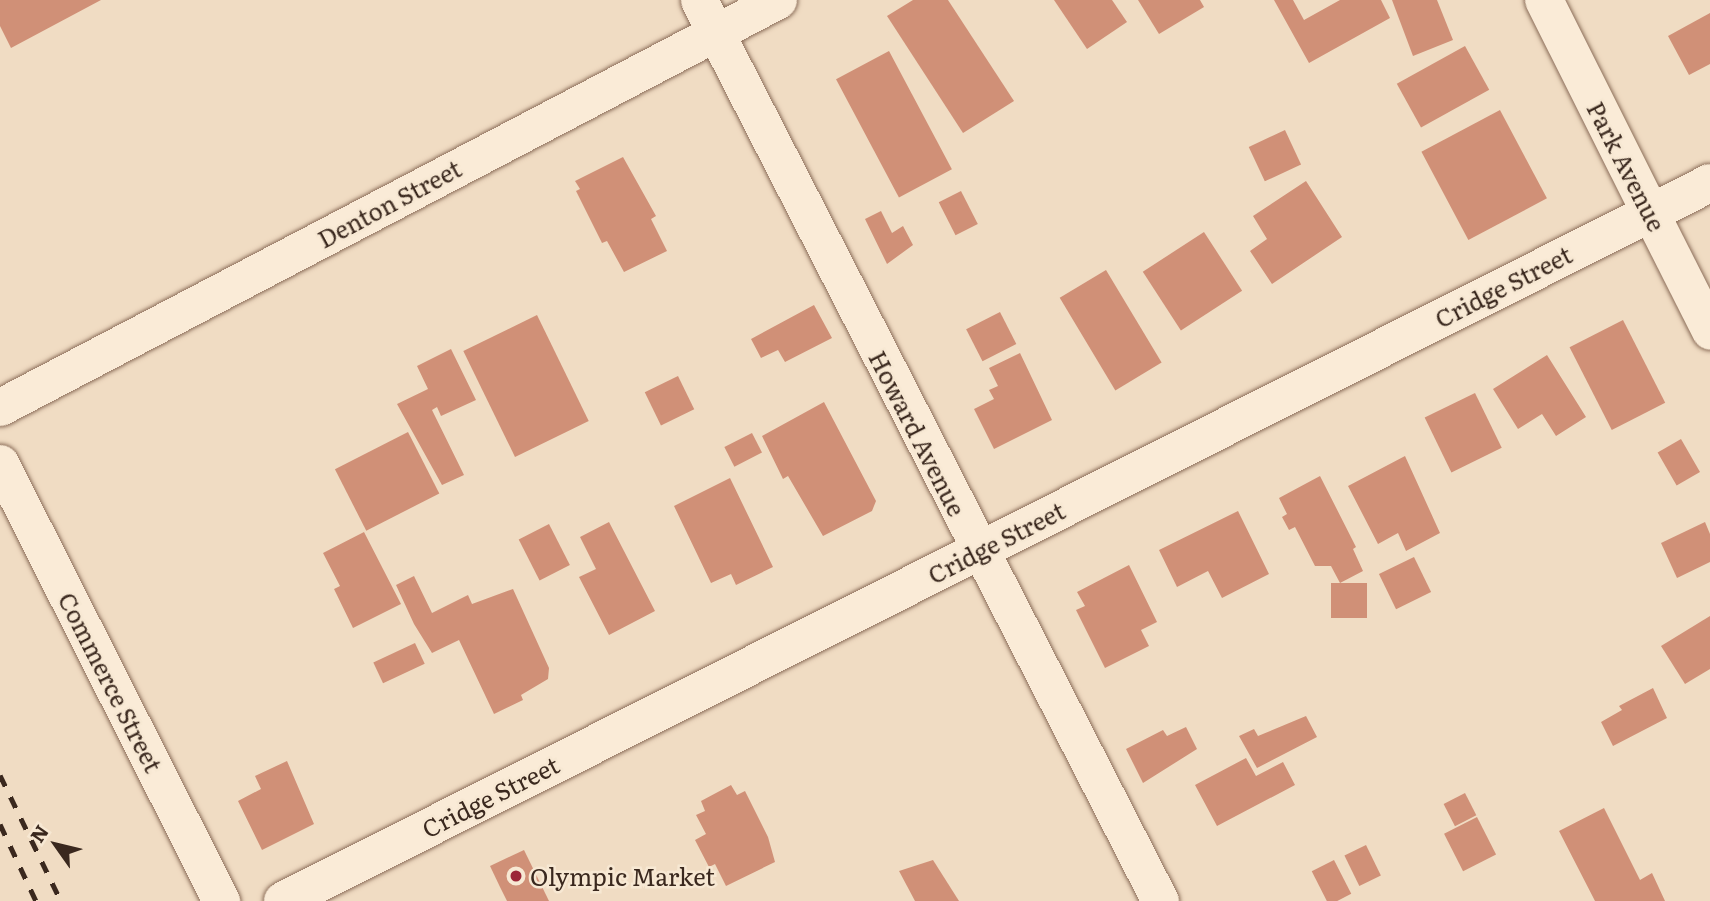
<!DOCTYPE html>
<html>
<head>
<meta charset="utf-8">
<style>
	body { margin:0 }
	#map { position:relative; width:1710px; height:901px; overflow:hidden; background:#f0dcc3; font-family:Literata,serif }
	div>[style] { position:absolute }
	.building>* { inset:0; background:#d09077; transform-origin:0 0 }
	.roads { filter:drop-shadow(0 0 2px #8b6d59) drop-shadow(0 0 2px #8b6d59) }
	.minor>* { height:37px; margin:-18.5px; padding:0 18.5px; transform-origin:18.5px; border-radius:18.5px; background:#faebd7 }
	.tertiary>* { height:38px; margin:-19px; padding:0 19px; transform-origin:19px; border-radius:19px; background:#faebd7 }
	.rail>* { height:5px; margin-top:-2.5px; transform-origin:0; background:repeating-linear-gradient(90deg,#3a281e 0 12px,transparent 0 24px) }
	.dots>* { width:19px; height:19px; translate:-50% -50%; box-sizing:border-box; border:4px solid #f7e8d3; border-radius:50% }
	span { translate:-50% -50%; white-space:nowrap; text-align:center; line-height:1.15; -webkit-text-stroke:5px #f7e8d3; paint-order:stroke }
	.street-label { font-size:24px; color:#3a281e }
	.poi-label { font-size:24px; color:#3a281e }
	.left { translate:0 -50%; text-align:left }
	.north { position:absolute; left:21px; top:810px; width:70px; height:70px; -webkit-text-stroke:5px #f7e8d3; paint-order:stroke; rotate:304deg; font-size:19px; font-weight:700; line-height:28px; text-align:center; color:#3a281e }
	.north::after { content:''; display:block; margin:auto; width:24px; height:32px; background:#3a281e; clip-path:polygon(50% 0,100% 100%,50% 72%,0 100%) }
</style>
</head>
<body>
<div id="map">
	<div class="building">
		<div style="clip-path:polygon(0 0,101px 0,11px 48px,0 26px)"></div>
		<div style="clip-path:polygon(913px 0,948px 0,1014px 101px,963px 133px,887px 16px)"></div>
		<div style="clip-path:polygon(1054px 0,1112px 0,1127px 22px,1087px 49px)"></div>
		<div style="clip-path:polygon(1138px 0,1200px 0,1204px 7px,1159px 34px)"></div>
		<div style="clip-path:polygon(1274px 0,1293px 0,1304px 20px,1340px 0,1381px 0,1390px 18px,1309px 63px)"></div>
		<div style="clip-path:polygon(1392px 0,1437px 0,1453px 40px,1413px 56px)"></div>
		<div style="clip-path:polygon(1710px 13px,1710px 64px,1689px 75px,1668px 36px)"></div>
		<div style="left:1465px;top:46px;width:50px;height:78px;rotate:61deg"></div>
		<div style="left:889px;top:51px;width:134px;height:60px;rotate:62deg"></div>
		<div style="left:1500px;top:110px;width:100px;height:89px;rotate:62deg"></div>
		<div style="left:1285px;top:130px;width:38px;height:40px;rotate:65deg"></div>
		<div style="clip-path:polygon(623px 157px,656px 216px,651px 219px,667px 251px,624px 272px,607px 241px,602px 243px,576px 191px,580px 189px,575px 181px)"></div>
		<div style="clip-path:polygon(1306px 181px,1342px 237px,1272px 284px,1250px 251px,1267px 239px,1253px 216px)"></div>
		<div style="left:961px;top:191px;width:37px;height:25px;rotate:63deg"></div>
		<div style="clip-path:polygon(881px 211px,892px 233px,903px 226px,913px 245px,887px 264px,865px 219px)"></div>
		<div style="left:1204px;top:232px;width:70px;height:73px;rotate:57deg"></div>
		<div style="left:1106px;top:270px;width:108px;height:54px;rotate:59deg"></div>
		<div style="clip-path:polygon(814px 305px,832px 338px,785px 362px,778px 350px,761px 358px,751px 339px)"></div>
		<div style="left:1000px;top:312px;width:36px;height:38px;rotate:63deg"></div>
		<div style="left:537px;top:315px;width:118px;height:82px;rotate:64deg"></div>
		<div style="left:1623px;top:320px;width:93px;height:60px;rotate:63deg"></div>
		<div style="clip-path:polygon(451px 349px,476px 400px,441px 416px,437px 407px,432px 410px,464px 475px,442px 485px,397px 404px,428px 389px,417px 366px)"></div>
		<div style="clip-path:polygon(1020px 353px,1052px 420px,994px 449px,974px 409px,994px 399px,989px 390px,998px 386px,989px 368px)"></div>
		<div style="clip-path:polygon(1547px 355px,1586px 417px,1556px 436px,1542px 414px,1518px 429px,1493px 389px)"></div>
		<div style="left:678px;top:376px;width:37px;height:37px;rotate:64deg"></div>
		<div style="left:1475px;top:393px;width:61px;height:56px;rotate:64deg"></div>
		<div style="clip-path:polygon(824px 402px,876px 501px,872px 511px,823px 536px,788px 476px,783px 479px,762px 436px)"></div>
		<div style="left:408px;top:432px;width:69px;height:82px;rotate:63deg"></div>
		<div style="left:752px;top:433px;width:22px;height:31px;rotate:63deg"></div>
		<div style="left:1681px;top:439px;width:38px;height:27px;rotate:60deg"></div>
		<div style="clip-path:polygon(1405px 456px,1440px 533px,1406px 551px,1398px 533px,1378px 544px,1348px 486px)"></div>
		<div style="clip-path:polygon(1320px 476px,1356px 547px,1353px 549px,1363px 571px,1340px 583px,1331px 566px,1315px 566px,1295px 527px,1289px 530px,1282px 517px,1287px 514px,1279px 498px)"></div>
		<div style="clip-path:polygon(730px 478px,773px 567px,736px 585px,731px 574px,711px 583px,674px 506px)"></div>
		<div style="clip-path:polygon(1238px 511px,1269px 574px,1222px 598px,1208px 571px,1177px 587px,1159px 550px)"></div>
		<div style="clip-path:polygon(609px 522px,655px 611px,609px 635px,579px 577px,596px 569px,580px 537px)"></div>
		<div style="clip-path:polygon(1705px 522px,1710px 534px,1710px 562px,1677px 578px,1661px 543px)"></div>
		<div style="left:549px;top:524px;width:46px;height:34px;rotate:63deg"></div>
		<div style="clip-path:polygon(364px 532px,401px 604px,353px 628px,334px 589px,340px 586px,323px 553px)"></div>
		<div style="left:1414px;top:557px;width:39px;height:39px;rotate:64deg"></div>
		<div style="clip-path:polygon(1129px 565px,1157px 622px,1141px 630px,1149px 646px,1105px 668px,1076px 610px,1085px 606px,1077px 592px)"></div>
		<div style="clip-path:polygon(414px 576px,432px 613px,468px 595px,472px 604px,513px 589px,549px 668px,548px 679px,521px 695px,523px 700px,494px 714px,459px 640px,432px 653px,414px 624px,396px 585px)"></div>
		<div style="left:1367px;top:583px;width:35px;height:36px;rotate:90deg"></div>
		<div style="clip-path:polygon(1710px 616px,1710px 669px,1685px 684px,1661px 646px)"></div>
		<div style="left:415px;top:643px;width:23px;height:46px;rotate:65deg"></div>
		<div style="clip-path:polygon(1653px 688px,1667px 718px,1613px 746px,1601px 722px,1622px 710px,1619px 706px)"></div>
		<div style="clip-path:polygon(1306px 716px,1317px 737px,1257px 768px,1239px 736px,1254px 729px,1258px 736px)"></div>
		<div style="clip-path:polygon(1186px 727px,1197px 749px,1143px 783px,1126px 749px,1163px 730px,1167px 736px)"></div>
		<div style="clip-path:polygon(1246px 758px,1256px 776px,1283px 762px,1295px 785px,1217px 826px,1195px 785px)"></div>
		<div style="clip-path:polygon(287px 761px,314px 824px,262px 850px,238px 801px,261px 789px,255px 776px)"></div>
		<div style="clip-path:polygon(731px 785px,737px 795px,745px 791px,768px 837px,775px 862px,726px 886px,715px 864px,709px 867px,695px 840px,706px 834px,696px 815px,705px 811px,701px 801px)"></div>
		<div style="left:1465px;top:793px;width:25px;height:24px;rotate:63deg"></div>
		<div style="clip-path:polygon(1604px 808px,1640px 880px,1652px 873px,1665px 901px,1595px 901px,1559px 831px)"></div>
		<div style="left:1477px;top:817px;width:42px;height:37px;rotate:63deg"></div>
		<div style="left:1366px;top:845px;width:34px;height:24px;rotate:64deg"></div>
		<div style="clip-path:polygon(524px 850px,549px 901px,507px 901px,500px 887px,490px 866px)"></div>
		<div style="clip-path:polygon(933px 860px,959px 901px,915px 901px,899px 871px)"></div>
		<div style="left:1334px;top:860px;width:38px;height:25px;rotate:63deg"></div>
	</div>
	<div class="roads">
		<div class="minor">
			<div style="left:699px;top:0;width:1012px;rotate:62.9deg"></div>
			<div style="left:1650px;top:212px;width:133px;rotate:63.2deg"></div>
			<div style="left:0;top:407px;width:878px;rotate:-27.62deg"></div>
			<div style="left:0;top:463px;width:491px;rotate:63.2deg"></div>
		</div>
		<div class="tertiary">
			<div style="left:1544px;top:0;width:237px;rotate:63.4deg"></div>
			<div style="left:283px;top:901px;width:1597px;rotate:-26.71deg"></div>
		</div>
	</div>
	<div class="rail">
		<div style="left:0;top:775px;width:140px;rotate:64.2deg"></div>
		<div style="left:0;top:824px;width:85px;rotate:64.9deg"></div>
	</div>
	<div class="dots">
		<div style="left:516px;top:876px;background:#9c2637"></div>
	</div>
	<div class="street-label">
		<span style="left:1627px;top:166px;rotate:63deg">Park Avenue</span>
		<span style="left:389px;top:203px;rotate:-28deg">Denton Street</span>
		<span style="left:1503px;top:286px;rotate:-27deg">Cridge Street</span>
		<span style="left:918px;top:433px;rotate:63deg">Howard Avenue</span>
		<span style="left:996px;top:542px;rotate:-27deg">Cridge Street</span>
		<span style="left:111px;top:682px;rotate:63deg">Commerce Street</span>
		<span style="left:490px;top:796px;rotate:-27deg">Cridge Street</span>
	</div>
	<div class="poi-label">
		<span class="left" style="left:530px;top:876px">Olympic Market</span>
	</div>
	<div class="north">N</div>
</div>
</body>
</html>
